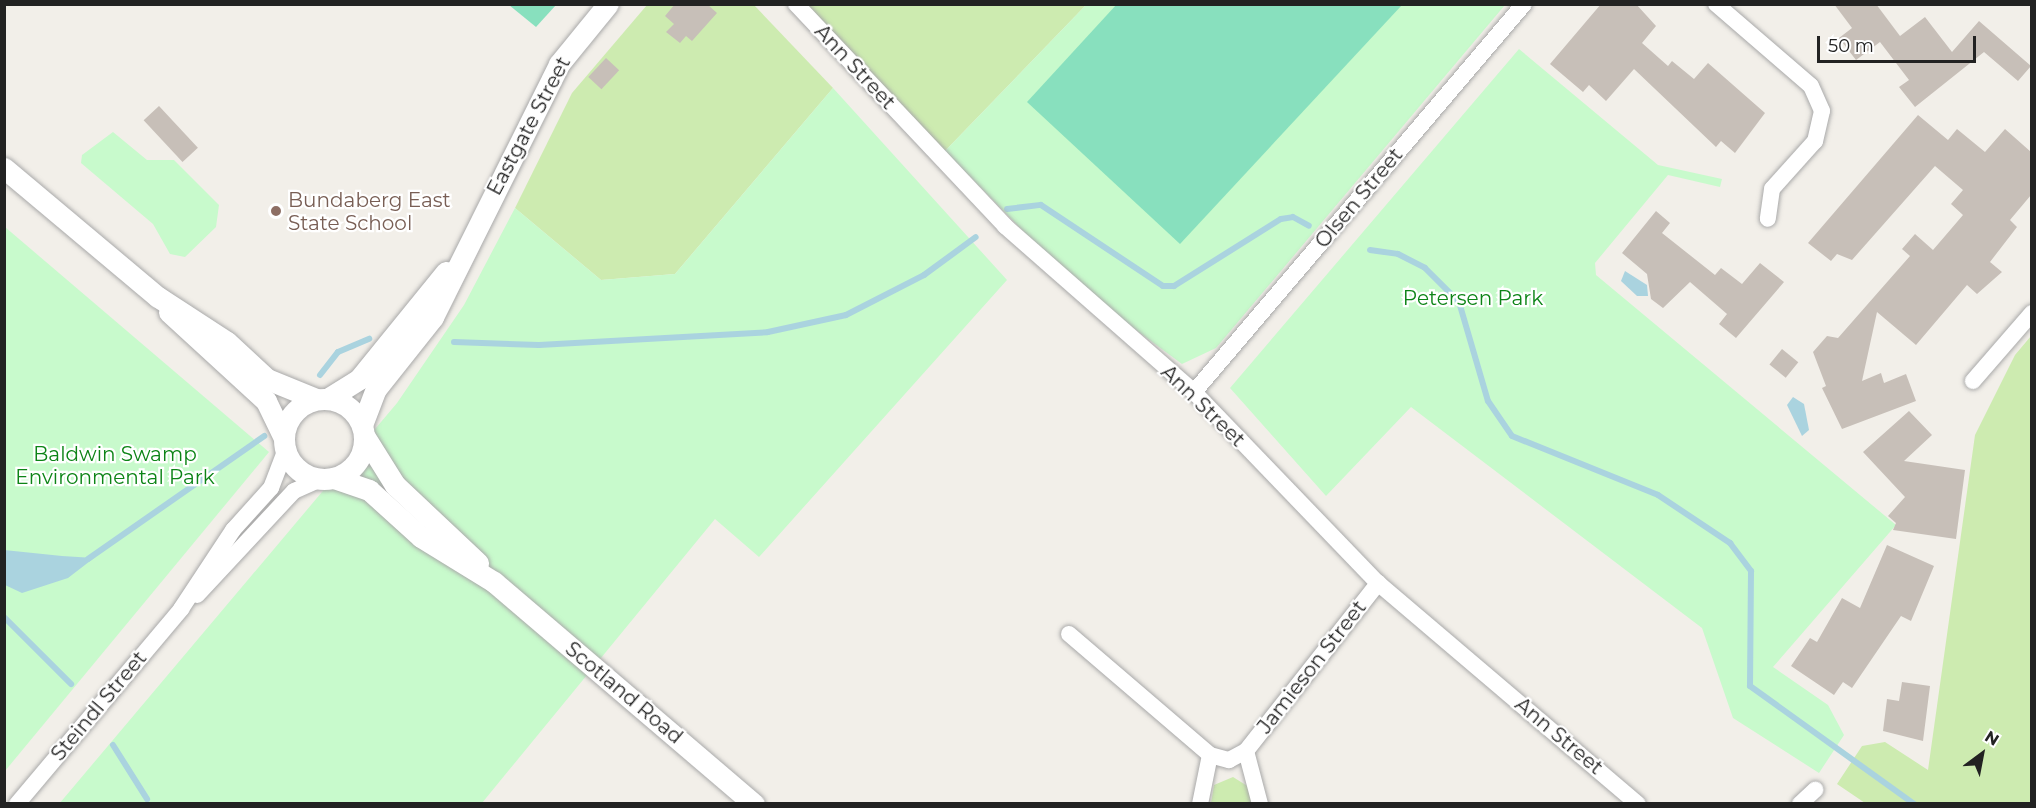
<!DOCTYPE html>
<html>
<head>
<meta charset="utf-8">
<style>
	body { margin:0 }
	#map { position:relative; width:2036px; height:808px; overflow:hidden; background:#f2efe9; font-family:Montserrat,sans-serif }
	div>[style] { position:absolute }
	.grass>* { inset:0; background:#cdebb0 }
	.park>* { inset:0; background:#c8facc }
	.pitch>* { inset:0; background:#88e0be }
	.water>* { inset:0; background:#aad3df }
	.stream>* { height:6px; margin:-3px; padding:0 3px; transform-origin:3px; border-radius:3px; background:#aad3df }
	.building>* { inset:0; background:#c7bfb8; transform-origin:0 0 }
	.roads { filter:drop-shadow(0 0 2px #a9a9a9) drop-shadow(0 0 2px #a9a9a9) }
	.minor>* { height:16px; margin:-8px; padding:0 8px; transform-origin:8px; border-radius:8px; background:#fff }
	.tertiary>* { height:21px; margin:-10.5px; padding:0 10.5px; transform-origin:10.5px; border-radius:10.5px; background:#fff }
	.tertiary>.ring { margin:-10.5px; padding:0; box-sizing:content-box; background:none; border:21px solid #fff; border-radius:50% }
	.dots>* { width:16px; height:16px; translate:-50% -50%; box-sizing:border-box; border:3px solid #fff; border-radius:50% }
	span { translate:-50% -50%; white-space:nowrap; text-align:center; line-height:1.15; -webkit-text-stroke:4.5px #fff; paint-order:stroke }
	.street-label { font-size:20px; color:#222 }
	.education-label { font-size:20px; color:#785e54 }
	.left { translate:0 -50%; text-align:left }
	.park-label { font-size:20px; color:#0c8416 }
	.frame { position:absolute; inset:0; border:6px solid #222; pointer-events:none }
	.north { position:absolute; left:1952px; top:724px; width:60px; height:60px; -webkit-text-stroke:4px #fff; paint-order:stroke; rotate:32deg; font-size:16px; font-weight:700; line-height:24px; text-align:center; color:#222 }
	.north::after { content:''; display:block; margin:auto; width:21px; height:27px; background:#222; clip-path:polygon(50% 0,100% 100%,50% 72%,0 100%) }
	.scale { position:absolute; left:1817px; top:36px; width:159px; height:27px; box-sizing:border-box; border:3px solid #222; border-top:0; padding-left:8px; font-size:18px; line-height:21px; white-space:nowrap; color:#222; -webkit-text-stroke:4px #fff; paint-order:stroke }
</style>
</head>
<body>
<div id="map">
	<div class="grass">
		<div style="clip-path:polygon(647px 5px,754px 5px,833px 88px,675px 274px,601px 280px,515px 208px,572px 93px)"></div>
		<div style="clip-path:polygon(808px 5px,1086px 5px,945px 151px)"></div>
		<div style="clip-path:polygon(2031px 336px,2031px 803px,1865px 803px,1837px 784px,1862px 746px,1885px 742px,1928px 770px,1975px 435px,2015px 355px)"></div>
		<div style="clip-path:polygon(1233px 777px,1249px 787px,1251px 803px,1211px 803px,1214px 785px)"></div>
	</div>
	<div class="park">
		<div style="clip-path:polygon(1086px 5px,1505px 5px,1216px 348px,1182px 364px,1117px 316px,1024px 232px,945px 151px)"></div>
		<div style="clip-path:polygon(1519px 49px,1658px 165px,1722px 179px,1720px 187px,1668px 175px,1595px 263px,1596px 275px,1896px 525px,1773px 667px,1828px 705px,1844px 735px,1819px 773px,1733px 718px,1702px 628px,1411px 407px,1326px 496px,1230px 388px)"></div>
		<div style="clip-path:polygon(833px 88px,1007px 280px,759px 557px,715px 519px,482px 803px,59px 804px,397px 403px,464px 305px,515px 208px,601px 280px,675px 274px)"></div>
		<div style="clip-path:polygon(113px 132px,147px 160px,174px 160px,219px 205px,216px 227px,185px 257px,170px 254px,153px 224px,81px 163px,82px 155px)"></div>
		<div style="clip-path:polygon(5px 227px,269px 452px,5px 771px)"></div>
	</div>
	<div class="pitch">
		<div style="clip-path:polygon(1117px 4px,1402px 4px,1402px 5px,1180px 244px,1027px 102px)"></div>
		<div style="clip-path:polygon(509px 5px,556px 5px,536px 27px)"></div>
	</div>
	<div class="water">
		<div style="clip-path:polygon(1625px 271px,1647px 285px,1648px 296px,1637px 296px,1621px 281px)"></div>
		<div style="clip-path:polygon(1793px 397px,1804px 404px,1809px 430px,1802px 436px,1787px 405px)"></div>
		<div style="clip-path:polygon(4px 550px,62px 556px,94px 558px,68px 578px,22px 593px,5px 585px)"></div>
	</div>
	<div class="stream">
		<div style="left:1007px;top:209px;width:34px;rotate:-7deg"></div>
		<div style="left:1041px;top:205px;width:146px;rotate:33.6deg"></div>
		<div style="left:1163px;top:286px;width:11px"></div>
		<div style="left:1174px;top:286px;width:126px;rotate:-32.1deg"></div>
		<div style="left:1281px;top:219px;width:12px;rotate:-9deg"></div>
		<div style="left:1293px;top:217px;width:18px;rotate:29deg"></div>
		<div style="left:1370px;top:250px;width:28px;rotate:8deg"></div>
		<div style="left:1398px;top:254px;width:30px;rotate:27deg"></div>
		<div style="left:1425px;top:268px;width:48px;rotate:45deg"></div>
		<div style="left:1459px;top:302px;width:103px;rotate:73.7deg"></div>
		<div style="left:1488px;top:401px;width:42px;rotate:55.6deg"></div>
		<div style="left:1512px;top:436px;width:157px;rotate:22deg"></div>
		<div style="left:1658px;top:495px;width:87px;rotate:33.7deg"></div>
		<div style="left:1730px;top:543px;width:35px;rotate:53deg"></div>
		<div style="left:1751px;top:571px;width:115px;rotate:90.5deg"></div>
		<div style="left:1750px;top:686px;width:202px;rotate:35.7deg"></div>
		<div style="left:454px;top:342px;width:85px;rotate:2deg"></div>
		<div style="left:539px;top:345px;width:229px;rotate:-3.2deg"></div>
		<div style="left:768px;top:332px;width:80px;rotate:-12.3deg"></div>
		<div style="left:846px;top:315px;width:88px;rotate:-27.1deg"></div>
		<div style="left:924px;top:275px;width:64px;rotate:-36.2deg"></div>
		<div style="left:320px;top:375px;width:29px;rotate:-52deg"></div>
		<div style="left:338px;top:352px;width:34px;rotate:-23deg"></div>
		<div style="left:88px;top:559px;width:215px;rotate:-34.9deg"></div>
		<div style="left:4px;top:617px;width:95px;rotate:45deg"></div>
		<div style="left:113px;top:745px;width:64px;rotate:57.8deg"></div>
	</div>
	<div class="building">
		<div style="clip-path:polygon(675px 4px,707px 4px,717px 13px,692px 41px,686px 36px,680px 43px,666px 32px,674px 24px,665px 16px)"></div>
		<div style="clip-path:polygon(1601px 4px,1636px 4px,1656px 26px,1642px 43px,1668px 66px,1672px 61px,1694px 79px,1708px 63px,1765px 113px,1735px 153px,1721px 141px,1716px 147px,1634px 69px,1606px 101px,1589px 85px,1583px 92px,1550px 64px)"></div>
		<div style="clip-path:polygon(1834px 4px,1876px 4px,1900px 36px,1925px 17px,1952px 52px,1979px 21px,2031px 66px,2018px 81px,1984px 52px,1915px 107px,1899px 87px,1909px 80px,1880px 42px,1856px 60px,1839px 38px,1852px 28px)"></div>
		<div style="left:606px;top:58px;width:18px;height:26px;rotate:43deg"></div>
		<div style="left:159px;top:106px;width:57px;height:21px;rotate:47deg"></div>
		<div style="clip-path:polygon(1918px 115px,1948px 140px,1957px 129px,1985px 152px,2005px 129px,2031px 152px,2031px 195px,2010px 220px,2017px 227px,1990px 262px,2002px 272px,1977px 294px,1967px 285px,1916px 345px,1877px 312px,1862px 381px,1881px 373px,1884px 383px,1906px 374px,1916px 401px,1842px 429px,1822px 388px,1826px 386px,1813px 352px,1827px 336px,1838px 338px,1881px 289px,1910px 256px,1902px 249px,1915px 234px,1933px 250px,1963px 215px,1951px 204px,1963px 190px,1935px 166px,1852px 260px,1837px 254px,1831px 261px,1808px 243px)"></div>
		<div style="clip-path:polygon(1656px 211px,1670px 223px,1662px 233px,1715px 275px,1721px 268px,1742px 284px,1760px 263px,1784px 282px,1736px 338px,1719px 324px,1727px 314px,1690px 282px,1663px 308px,1651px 299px,1647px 274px,1622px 253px)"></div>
		<div style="left:1782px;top:349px;width:21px;height:20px;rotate:39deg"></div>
		<div style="clip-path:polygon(1909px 411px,1932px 435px,1904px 461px,1965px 470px,1956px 539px,1893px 530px,1896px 523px,1888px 516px,1905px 497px,1863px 452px)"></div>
		<div style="clip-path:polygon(1887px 545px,1934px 566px,1911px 621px,1901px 616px,1852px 688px,1843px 682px,1834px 695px,1791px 666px,1810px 638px,1817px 642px,1842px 598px,1860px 608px)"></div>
		<div style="clip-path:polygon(1902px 682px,1930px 686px,1923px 741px,1883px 731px,1887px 699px,1899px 701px)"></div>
	</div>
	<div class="roads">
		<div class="minor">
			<div style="left:796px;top:4px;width:305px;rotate:46.7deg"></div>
			<div style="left:1005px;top:226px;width:252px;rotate:41.3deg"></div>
			<div style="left:1194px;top:392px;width:265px;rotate:46.1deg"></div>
			<div style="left:1378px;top:583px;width:341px;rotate:40.4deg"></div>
			<div style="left:1716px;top:4px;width:125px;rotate:40.8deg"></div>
			<div style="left:1811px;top:86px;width:27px;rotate:66deg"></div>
			<div style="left:1822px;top:111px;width:31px;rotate:103deg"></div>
			<div style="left:1815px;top:141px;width:64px;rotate:131.9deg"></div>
			<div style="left:1772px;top:189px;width:30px;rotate:98deg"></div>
			<div style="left:1973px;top:381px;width:90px;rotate:-49.1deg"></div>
			<div style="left:1194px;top:392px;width:509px;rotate:-49.62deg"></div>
			<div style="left:197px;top:595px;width:142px;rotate:-47deg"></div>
			<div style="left:294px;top:491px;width:30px;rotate:-24deg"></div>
			<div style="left:1069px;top:634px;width:186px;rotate:40.6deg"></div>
			<div style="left:1210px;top:755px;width:20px;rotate:15deg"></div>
			<div style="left:1229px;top:760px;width:19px;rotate:-28deg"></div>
			<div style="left:1246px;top:751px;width:214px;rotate:-51.8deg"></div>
			<div style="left:1246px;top:751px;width:55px;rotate:75.2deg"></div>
			<div style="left:17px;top:804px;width:255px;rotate:-49.9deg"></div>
			<div style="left:181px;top:609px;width:95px;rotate:-56.6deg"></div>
			<div style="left:233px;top:530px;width:57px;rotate:-47.9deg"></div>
			<div style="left:271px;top:488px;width:40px;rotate:-69deg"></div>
			<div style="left:1200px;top:804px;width:50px;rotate:-78.5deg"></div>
			<div style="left:1800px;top:804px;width:21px;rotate:-43deg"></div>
		</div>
		<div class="tertiary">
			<div style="left:4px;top:168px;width:201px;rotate:40deg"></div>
			<div style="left:158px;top:297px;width:82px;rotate:33.1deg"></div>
			<div style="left:227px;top:342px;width:54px;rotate:42.8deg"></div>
			<div style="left:267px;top:379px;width:53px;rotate:22.2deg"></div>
			<div style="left:169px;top:312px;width:132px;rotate:42.5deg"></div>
			<div style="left:266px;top:401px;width:41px;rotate:64.1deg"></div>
			<div style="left:329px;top:398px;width:36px;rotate:-32deg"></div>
			<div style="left:359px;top:379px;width:138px;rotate:-50.9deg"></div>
			<div class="ring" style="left:284px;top:399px;width:59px;height:59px"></div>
			<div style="left:362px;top:425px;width:39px;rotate:-69deg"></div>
			<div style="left:376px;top:389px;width:92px;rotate:-51.6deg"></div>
			<div style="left:433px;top:317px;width:283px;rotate:-63.5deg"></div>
			<div style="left:559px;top:64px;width:77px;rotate:-50.8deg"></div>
			<div style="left:365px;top:437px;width:57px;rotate:58deg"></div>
			<div style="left:395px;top:485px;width:114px;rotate:43.2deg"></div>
			<div style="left:334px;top:478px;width:37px;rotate:19deg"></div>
			<div style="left:369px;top:490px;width:70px;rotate:42.1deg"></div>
			<div style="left:421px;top:537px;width:86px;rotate:31.7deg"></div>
			<div style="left:494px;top:582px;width:342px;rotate:40.5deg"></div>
		</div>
	</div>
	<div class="dots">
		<div style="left:276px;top:211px;background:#8d6e63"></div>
	</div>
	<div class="street-label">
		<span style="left:855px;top:67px;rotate:47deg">Ann Street</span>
		<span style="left:529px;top:126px;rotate:-62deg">Eastgate Street</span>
		<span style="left:1359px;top:198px;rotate:-50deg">Olsen Street</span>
		<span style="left:1203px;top:406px;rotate:44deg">Ann Street</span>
		<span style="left:1312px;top:667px;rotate:-52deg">Jamieson Street</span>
		<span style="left:624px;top:693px;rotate:40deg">Scotland Road</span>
		<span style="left:99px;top:706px;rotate:-50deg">Steindl Street</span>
		<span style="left:1559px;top:736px;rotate:40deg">Ann Street</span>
	</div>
	<div class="education-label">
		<span class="left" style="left:288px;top:212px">Bundaberg East<br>State School</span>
	</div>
	<div class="park-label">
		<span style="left:1473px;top:298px">Petersen Park</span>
		<span style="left:115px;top:466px">Baldwin Swamp<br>Environmental Park</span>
	</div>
	<div class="frame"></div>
	<div class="north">N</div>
	<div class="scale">50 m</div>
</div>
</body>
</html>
